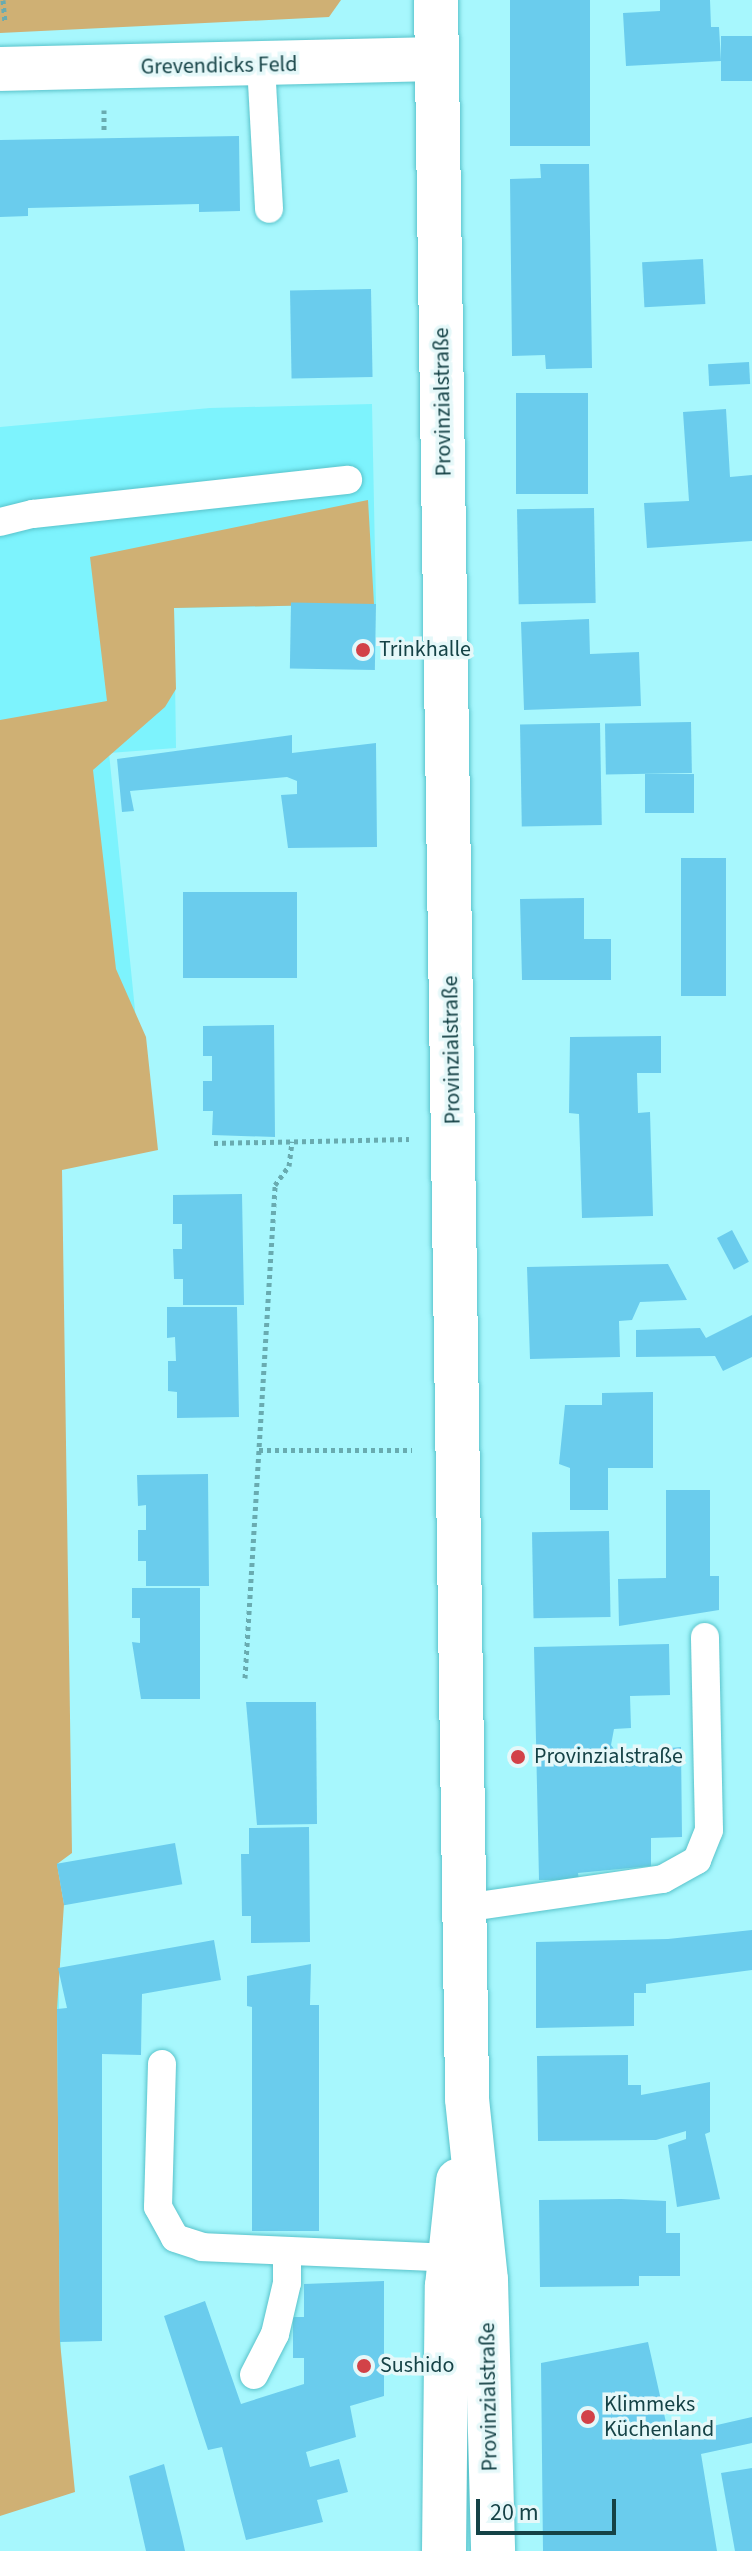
<!DOCTYPE html>
<html>
<head>
<meta charset="utf-8">
<style>
	body { margin:0 }
	#map { position:relative; width:752px; height:2551px; overflow:hidden; background:#a7f7fd; font-family:"Source Sans 3",sans-serif }
	div>[style] { position:absolute }
	.built>* { inset:0; background:#7df3fd }
	.green>* { inset:0; background:#cfb074 }
	.building>* { inset:0; background:#6acced; transform-origin:0 0 }
	.path>* { height:5px; margin-top:-2.5px; transform-origin:0; background:repeating-linear-gradient(90deg,#69abb0 0 4px,transparent 0 8px) }
	.roads { filter:drop-shadow(0 0 2px #59c3cb) drop-shadow(0 0 2px #59c3cb) }
	.lane>* { height:28px; margin:-14px; padding:0 14px; transform-origin:14px; border-radius:14px; background:#fff }
	.street>* { height:44px; margin:-22px; padding:0 22px; transform-origin:22px; border-radius:22px; background:#fff }
	.primary>* { height:44px; margin:-22px; padding:0 22px; transform-origin:22px; border-radius:22px; background:#fff }
	.dots>* { width:22px; height:22px; translate:-50% -50%; box-sizing:border-box; border:4px solid #e5f8f9; border-radius:50% }
	span { translate:-50% -50%; white-space:nowrap; text-align:center; line-height:1.15; -webkit-text-stroke:7px #e5f8f9; paint-order:stroke }
	.street-label { font-size:22px; color:#154246 }
	.poi-label { font-size:22px; color:#154246 }
	.left { translate:0 -50%; text-align:left }
	.scale { position:absolute; left:476px; top:2499px; width:140px; height:36px; box-sizing:border-box; border:4px solid #154246; border-top:0; padding-left:10px; font-size:24px; line-height:28px; white-space:nowrap; color:#154246; -webkit-text-stroke:6px #e5f8f9; paint-order:stroke }
</style>
</head>
<body>
<div id="map">
	<div class="built">
		<div style="clip-path:polygon(372px 404px,376px 604px,174px 608px,176px 748px,109px 753px,145px 1109px,54px 1136px,61px 2351px,0 2516px,0 427px,210px 408px)"></div>
	</div>
	<div class="green">
		<div style="clip-path:polygon(0 0,341px 0,329px 17px,0 33px)"></div>
		<div style="clip-path:polygon(368px 500px,374px 604px,174px 608px,176px 689px,165px 707px,93px 770px,116px 969px,146px 1037px,158px 1150px,62px 1170px,72px 1853px,57px 1864px,64px 1904px,57px 2009px,60px 2342px,75px 2492px,0 2516px,0 720px,107px 701px,90px 557px)"></div>
	</div>
	<div class="building">
		<div style="left:510px;top:0;width:80px;height:146px"></div>
		<div style="clip-path:polygon(660px 0,710px 0,711px 27px,719px 27px,721px 61px,626px 66px,623px 13px,660px 11px)"></div>
		<div style="left:752px;top:36px;width:45px;height:31px;rotate:90deg"></div>
		<div style="clip-path:polygon(239px 136px,240px 211px,199px 212px,199px 204px,28px 208px,28px 216px,0 217px,0 140px)"></div>
		<div style="clip-path:polygon(540px 164px,589px 164px,592px 368px,546px 369px,545px 355px,512px 356px,510px 179px,541px 178px)"></div>
		<div style="left:703px;top:259px;width:45px;height:61px;rotate:87deg"></div>
		<div style="left:371px;top:289px;width:88px;height:81px;rotate:89deg"></div>
		<div style="left:749px;top:362px;width:22px;height:41px;rotate:87deg"></div>
		<div style="left:516px;top:393px;width:72px;height:101px"></div>
		<div style="clip-path:polygon(726px 409px,730px 477px,752px 475px,752px 541px,647px 548px,644px 503px,689px 501px,683px 412px)"></div>
		<div style="left:594px;top:508px;width:95px;height:77px;rotate:89deg"></div>
		<div style="left:376px;top:604px;width:66px;height:85px;rotate:91deg"></div>
		<div style="clip-path:polygon(589px 619px,590px 654px,639px 652px,641px 706px,524px 710px,521px 622px)"></div>
		<div style="left:691px;top:722px;width:51px;height:86px;rotate:89deg"></div>
		<div style="left:600px;top:723px;width:102px;height:80px;rotate:89deg"></div>
		<div style="clip-path:polygon(292px 735px,292px 753px,376px 743px,377px 847px,288px 848px,281px 795px,297px 794px,297px 781px,287px 777px,130px 791px,134px 811px,122px 812px,117px 759px)"></div>
		<div style="left:694px;top:774px;width:39px;height:49px;rotate:90deg"></div>
		<div style="left:726px;top:858px;width:138px;height:45px;rotate:90deg"></div>
		<div style="left:183px;top:892px;width:114px;height:86px"></div>
		<div style="clip-path:polygon(584px 898px,584px 939px,611px 939px,611px 980px,522px 980px,520px 899px)"></div>
		<div style="clip-path:polygon(274px 1025px,275px 1137px,212px 1135px,213px 1111px,203px 1111px,203px 1081px,212px 1081px,212px 1056px,203px 1056px,203px 1026px)"></div>
		<div style="clip-path:polygon(661px 1036px,661px 1073px,637px 1073px,638px 1113px,650px 1112px,653px 1216px,582px 1218px,579px 1114px,569px 1113px,570px 1037px)"></div>
		<div style="clip-path:polygon(242px 1194px,244px 1305px,183px 1305px,183px 1279px,174px 1279px,173px 1249px,182px 1249px,182px 1224px,173px 1224px,173px 1195px)"></div>
		<div style="left:732px;top:1230px;width:36px;height:17px;rotate:62deg"></div>
		<div style="clip-path:polygon(668px 1264px,687px 1300px,640px 1302px,632px 1320px,619px 1321px,620px 1357px,530px 1359px,527px 1267px)"></div>
		<div style="clip-path:polygon(167px 1307px,237px 1307px,239px 1417px,177px 1418px,177px 1392px,168px 1391px,168px 1361px,176px 1361px,175px 1337px,167px 1338px)"></div>
		<div style="clip-path:polygon(752px 1315px,752px 1357px,723px 1371px,715px 1356px,636px 1357px,636px 1330px,700px 1328px,706px 1338px)"></div>
		<div style="clip-path:polygon(653px 1392px,653px 1468px,608px 1468px,608px 1510px,570px 1510px,570px 1468px,559px 1464px,565px 1405px,602px 1405px,602px 1393px)"></div>
		<div style="clip-path:polygon(208px 1474px,209px 1586px,146px 1586px,146px 1561px,138px 1561px,138px 1530px,146px 1530px,146px 1505px,138px 1506px,137px 1475px)"></div>
		<div style="clip-path:polygon(666px 1490px,710px 1490px,710px 1576px,719px 1576px,719px 1610px,619px 1626px,618px 1579px,666px 1578px)"></div>
		<div style="left:609px;top:1531px;width:86px;height:77px;rotate:89deg"></div>
		<div style="clip-path:polygon(132px 1588px,200px 1588px,200px 1699px,141px 1699px,132px 1642px,140px 1643px,140px 1618px,132px 1618px)"></div>
		<div style="clip-path:polygon(669px 1644px,670px 1695px,630px 1696px,631px 1728px,614px 1729px,611px 1745px,617px 1753px,681px 1747px,682px 1837px,651px 1838px,651px 1866px,578px 1873px,579px 1880px,539px 1880px,534px 1647px)"></div>
		<div style="clip-path:polygon(246px 1702px,316px 1702px,317px 1824px,257px 1825px)"></div>
		<div style="clip-path:polygon(309px 1827px,310px 1942px,251px 1943px,251px 1916px,242px 1916px,241px 1854px,249px 1854px,249px 1828px)"></div>
		<div style="left:175px;top:1843px;width:42px;height:120px;rotate:80deg"></div>
		<div style="clip-path:polygon(752px 1930px,752px 1970px,646px 1984px,646px 1993px,634px 1993px,634px 2026px,536px 2028px,536px 1942px,668px 1939px)"></div>
		<div style="clip-path:polygon(214px 1940px,221px 1980px,142px 1994px,141px 2055px,102px 2054px,102px 2341px,60px 2342px,57px 2009px,67px 2008px,58px 1968px)"></div>
		<div style="clip-path:polygon(311px 1964px,310px 2005px,319px 2005px,319px 2231px,252px 2231px,252px 2007px,247px 2006px,247px 1976px)"></div>
		<div style="clip-path:polygon(628px 2055px,628px 2085px,641px 2085px,641px 2095px,710px 2082px,710px 2132px,705px 2134px,720px 2199px,677px 2207px,668px 2145px,686px 2139px,686px 2131px,656px 2140px,538px 2141px,537px 2056px)"></div>
		<div style="clip-path:polygon(621px 2199px,666px 2201px,666px 2233px,680px 2233px,680px 2276px,639px 2276px,639px 2286px,540px 2287px,539px 2200px)"></div>
		<div style="clip-path:polygon(384px 2281px,384px 2396px,350px 2406px,356px 2437px,306px 2452px,310px 2467px,339px 2459px,348px 2492px,317px 2500px,323px 2522px,246px 2540px,222px 2447px,208px 2450px,164px 2316px,205px 2301px,241px 2404px,304px 2384px,304px 2358px,293px 2358px,293px 2317px,304px 2317px,304px 2284px)"></div>
		<div style="clip-path:polygon(648px 2342px,669px 2436px,752px 2417px,752px 2443px,701px 2454px,717px 2551px,543px 2551px,541px 2363px)"></div>
		<div style="clip-path:polygon(164px 2464px,182px 2537px,185px 2551px,146px 2551px,129px 2476px)"></div>
		<div style="clip-path:polygon(752px 2468px,752px 2551px,735px 2551px,721px 2473px)"></div>
	</div>
	<div class="path">
		<div style="left:3px;top:0;width:23px;rotate:85deg"></div>
		<div style="left:104px;top:110px;width:23px;rotate:90deg"></div>
		<div style="left:214px;top:1143px;width:195px;rotate:-1.2deg"></div>
		<div style="left:259px;top:1450px;width:153px"></div>
		<div style="left:245px;top:1678px;width:494px;rotate:-86.5deg"></div>
		<div style="left:275px;top:1185px;width:24px;rotate:-54deg"></div>
		<div style="left:289px;top:1166px;width:25px;rotate:-83deg"></div>
	</div>
	<div class="roads">
		<div class="lane">
			<div style="left:261px;top:65px;width:144px;rotate:86.8deg"></div>
			<div style="left:0;top:522px;width:34px;rotate:-14deg"></div>
			<div style="left:33px;top:514px;width:317px;rotate:-6.2deg"></div>
			<div style="left:464px;top:1908px;width:201px;rotate:-8.3deg"></div>
			<div style="left:663px;top:1879px;width:39px;rotate:-29deg"></div>
			<div style="left:697px;top:1860px;width:32px;rotate:-68deg"></div>
			<div style="left:709px;top:1830px;width:193px;rotate:-91.2deg"></div>
			<div style="left:162px;top:2064px;width:143px;rotate:91.6deg"></div>
			<div style="left:158px;top:2207px;width:35px;rotate:61deg"></div>
			<div style="left:175px;top:2238px;width:28px;rotate:18deg"></div>
			<div style="left:202px;top:2247px;width:247px;rotate:2.5deg"></div>
			<div style="left:254px;top:2375px;width:46px;rotate:-62.9deg"></div>
			<div style="left:275px;top:2334px;width:52px;rotate:-76.8deg"></div>
			<div style="left:287px;top:2283px;width:32px;rotate:-90deg"></div>
		</div>
		<div class="street">
			<div style="left:0;top:69px;width:437px;rotate:-1.3deg"></div>
		</div>
		<div class="primary">
			<div style="left:436px;top:0;width:2099px;rotate:89.15deg"></div>
			<div style="left:467px;top:2099px;width:182px;rotate:84deg"></div>
			<div style="left:486px;top:2280px;width:271px;rotate:88.5deg"></div>
			<div style="left:444px;top:2551px;width:265px;rotate:-89.4deg"></div>
			<div style="left:447px;top:2286px;width:106px;rotate:-84deg"></div>
		</div>
	</div>
	<div class="dots">
		<div style="left:363px;top:650px;background:#d24248"></div>
		<div style="left:518px;top:1757px;background:#d24248"></div>
		<div style="left:364px;top:2366px;background:#d24248"></div>
		<div style="left:588px;top:2417px;background:#d24248"></div>
	</div>
	<div class="street-label">
		<span style="left:219px;top:66px;rotate:-1deg">Grevendicks Feld</span>
		<span style="left:443px;top:402px;rotate:-91deg">Provinzialstraße</span>
		<span style="left:452px;top:1050px;rotate:-91deg">Provinzialstraße</span>
		<span style="left:489px;top:2397px;rotate:-91deg">Provinzialstraße</span>
	</div>
	<div class="poi-label">
		<span class="left" style="left:379px;top:650px">Trinkhalle</span>
		<span class="left" style="left:534px;top:1757px">Provinzialstraße</span>
		<span class="left" style="left:380px;top:2366px">Sushido</span>
		<span class="left" style="left:604px;top:2417px">Klimmeks<br>Küchenland</span>
	</div>
	<div class="scale">20 m</div>
</div>
</body>
</html>
